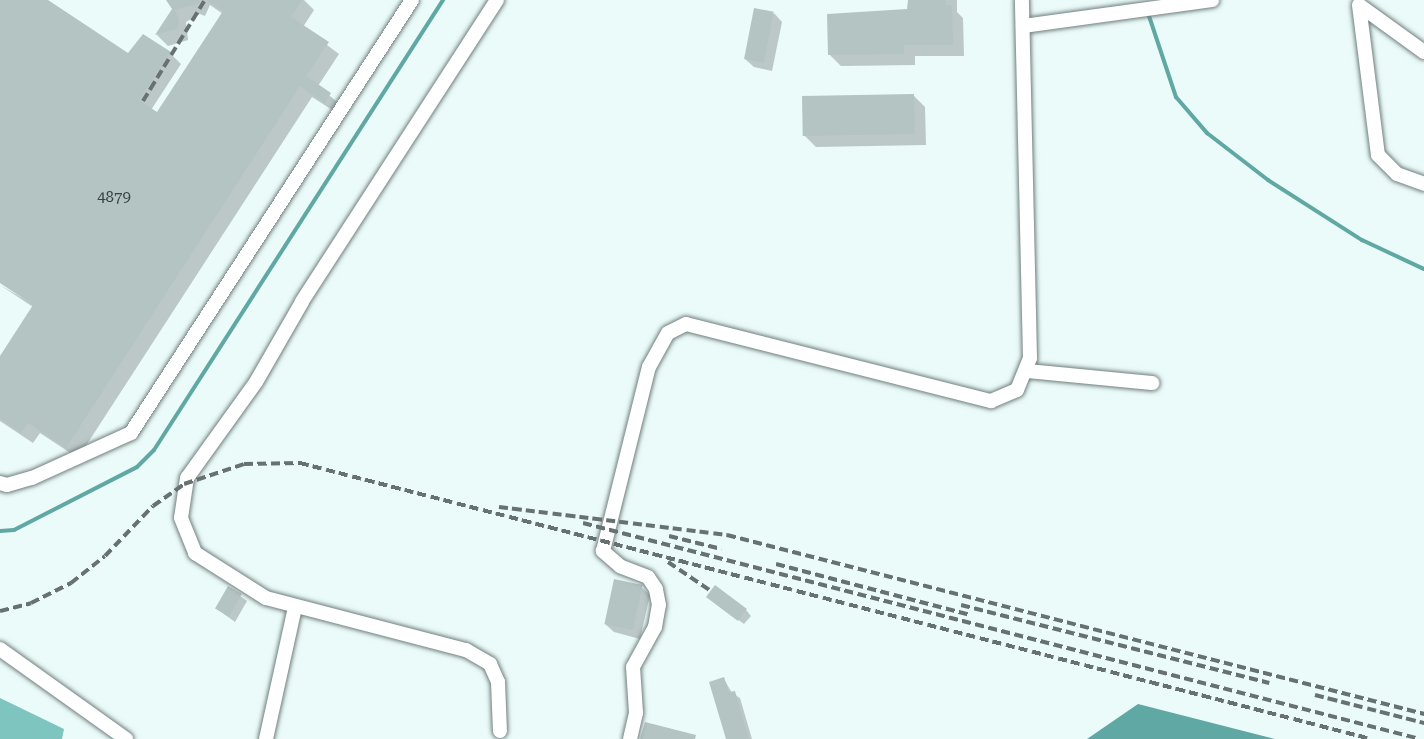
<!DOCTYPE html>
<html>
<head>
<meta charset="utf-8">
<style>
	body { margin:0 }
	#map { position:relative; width:1424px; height:739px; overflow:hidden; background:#eafbf9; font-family:"Roboto Serif",serif }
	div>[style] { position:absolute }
	.forest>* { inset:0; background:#7ec5c0 }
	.water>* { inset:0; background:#60a8a3 }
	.shadow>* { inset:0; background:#0003 }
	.stream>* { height:4px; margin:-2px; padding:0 2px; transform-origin:2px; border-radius:2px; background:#60a8a3 }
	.building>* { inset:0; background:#b4c4c3; transform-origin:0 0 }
	.roads { filter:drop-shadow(0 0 2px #707f7d) drop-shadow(0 0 2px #707f7d) }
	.minor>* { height:14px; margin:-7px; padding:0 7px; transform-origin:7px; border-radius:7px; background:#fff }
	.rail>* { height:4px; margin-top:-2px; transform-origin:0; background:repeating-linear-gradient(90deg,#677170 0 9px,transparent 0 13.5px) }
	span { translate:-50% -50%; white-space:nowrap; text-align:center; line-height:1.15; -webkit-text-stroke:6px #eafbf9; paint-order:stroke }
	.number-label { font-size:15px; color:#3b4443 }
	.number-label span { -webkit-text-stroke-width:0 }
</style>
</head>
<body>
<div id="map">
	<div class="forest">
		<div style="clip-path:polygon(0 698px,64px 729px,62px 739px,0 739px)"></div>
	</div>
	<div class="water">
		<div style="clip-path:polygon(1138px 704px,1275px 739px,1087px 739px)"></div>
	</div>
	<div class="shadow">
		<div style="clip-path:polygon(0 0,45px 0,129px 55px,170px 53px,181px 64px,151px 110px,157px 114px,223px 14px,210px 5px,205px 16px,200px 14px,186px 22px,188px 40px,168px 46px,157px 35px,174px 9px,170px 0,304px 0,314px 10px,303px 27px,339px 54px,318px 86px,342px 106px,337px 113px,312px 97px,78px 458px,40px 433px,33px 443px,0 421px,0 359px,33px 307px,0 285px,40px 308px,0 282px)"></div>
		<div style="clip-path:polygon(909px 0,957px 0,957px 12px,963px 18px,964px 56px,915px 56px,915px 65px,841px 66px,829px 54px,908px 11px)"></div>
		<div style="clip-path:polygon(774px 13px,782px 22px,772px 71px,754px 67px,745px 59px)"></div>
		<div style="clip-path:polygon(913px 95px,925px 107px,926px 145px,816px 147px,804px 135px)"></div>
		<div style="clip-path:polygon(641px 587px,650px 595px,640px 639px,614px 632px,605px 624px)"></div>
		<div style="clip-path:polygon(229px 588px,247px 601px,235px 622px,217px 609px)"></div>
		<div style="clip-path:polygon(714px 602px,746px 610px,751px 616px,744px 624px)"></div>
		<div style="clip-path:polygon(724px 679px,732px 693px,740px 698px,752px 739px,727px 739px)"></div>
	</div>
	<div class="stream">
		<div style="left:1148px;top:13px;width:89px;rotate:71.6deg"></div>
		<div style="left:1176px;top:97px;width:48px;rotate:49.3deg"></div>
		<div style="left:1207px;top:133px;width:77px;rotate:37.6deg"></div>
		<div style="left:1268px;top:180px;width:112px;rotate:32.6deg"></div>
		<div style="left:1362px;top:240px;width:68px;rotate:25.1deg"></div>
		<div style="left:0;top:531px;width:14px;rotate:-4deg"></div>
		<div style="left:14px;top:530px;width:138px;rotate:-27.1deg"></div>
		<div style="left:137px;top:467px;width:24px;rotate:-45deg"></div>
		<div style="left:154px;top:450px;width:535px;rotate:-57.29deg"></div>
	</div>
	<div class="building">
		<div style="clip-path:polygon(0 0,48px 0,128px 53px,143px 34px,171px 52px,139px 100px,157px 112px,223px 11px,206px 0,302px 0,291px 17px,329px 42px,306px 76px,331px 93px,325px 103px,300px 86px,66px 448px,28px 423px,21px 433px,0 419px,0 356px,33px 305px,0 283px)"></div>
		<div style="clip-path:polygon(166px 0,199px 0,200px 3px,175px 10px,179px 21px,177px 29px,155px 35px,172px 9px)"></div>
		<div style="clip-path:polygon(908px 0,946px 0,946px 5px,952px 5px,953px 45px,904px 45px,904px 54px,828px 55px,827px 14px,907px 9px)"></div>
		<div style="left:754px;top:8px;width:20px;height:52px;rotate:11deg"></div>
		<div style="left:914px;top:94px;width:40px;height:112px;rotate:89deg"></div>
		<div style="left:614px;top:579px;width:29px;height:46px;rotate:12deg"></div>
		<div style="left:715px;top:585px;width:40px;height:15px;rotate:37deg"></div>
		<div style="left:228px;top:586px;width:16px;height:26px;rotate:30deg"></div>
		<div style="clip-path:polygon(724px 677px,729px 692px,735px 691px,749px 739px,726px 739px,709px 682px)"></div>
		<div style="clip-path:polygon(645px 722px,696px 735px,695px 739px,640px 739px)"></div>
	</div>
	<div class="roads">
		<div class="minor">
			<div style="left:497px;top:0;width:359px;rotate:122.9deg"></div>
			<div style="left:302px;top:302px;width:92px;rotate:119.9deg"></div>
			<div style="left:256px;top:382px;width:118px;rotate:125.7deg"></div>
			<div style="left:187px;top:478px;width:40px;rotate:98.5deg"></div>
			<div style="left:181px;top:518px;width:38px;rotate:68deg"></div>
			<div style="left:195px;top:553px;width:84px;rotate:32.4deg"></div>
			<div style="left:266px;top:598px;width:207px;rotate:14.6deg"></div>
			<div style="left:466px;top:650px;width:28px;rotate:30deg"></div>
			<div style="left:490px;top:664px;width:20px;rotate:66deg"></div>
			<div style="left:498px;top:682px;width:49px;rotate:87.7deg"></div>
			<div style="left:1023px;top:26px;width:191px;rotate:-7.8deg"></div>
			<div style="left:1424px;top:52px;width:80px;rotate:-144.1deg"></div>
			<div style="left:1359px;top:5px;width:151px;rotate:82.8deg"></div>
			<div style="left:1378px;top:155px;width:27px;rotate:45deg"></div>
			<div style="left:1397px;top:174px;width:29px;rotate:20deg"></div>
			<div style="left:1027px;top:371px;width:126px;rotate:5.5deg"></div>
			<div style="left:0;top:483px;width:7px;rotate:16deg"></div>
			<div style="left:7px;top:485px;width:26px;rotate:-16deg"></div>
			<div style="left:32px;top:478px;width:109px;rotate:-24.4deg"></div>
			<div style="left:131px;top:433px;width:516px;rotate:-57.02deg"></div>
			<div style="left:0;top:649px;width:155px;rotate:35.5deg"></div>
			<div style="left:266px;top:739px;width:135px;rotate:-77.6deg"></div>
			<div style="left:630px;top:739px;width:27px;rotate:-77deg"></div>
			<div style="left:636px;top:713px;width:46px;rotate:-93.7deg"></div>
			<div style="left:633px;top:667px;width:46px;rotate:-61.2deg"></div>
			<div style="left:655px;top:627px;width:22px;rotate:-80deg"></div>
			<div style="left:659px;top:605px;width:16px;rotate:-101deg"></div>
			<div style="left:656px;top:589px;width:14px;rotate:-124deg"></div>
			<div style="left:648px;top:577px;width:30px;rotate:-159deg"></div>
			<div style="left:620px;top:566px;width:23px;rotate:-139deg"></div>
			<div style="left:603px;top:551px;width:190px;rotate:-76deg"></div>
			<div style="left:649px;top:367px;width:39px;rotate:-61deg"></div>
			<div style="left:668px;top:333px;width:20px;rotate:-27deg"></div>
			<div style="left:686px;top:324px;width:315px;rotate:14.2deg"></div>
			<div style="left:991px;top:401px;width:28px;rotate:-23deg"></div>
			<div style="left:1017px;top:390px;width:35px;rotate:-68deg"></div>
			<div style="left:1030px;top:358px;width:358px;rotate:-91.3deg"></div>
		</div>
	</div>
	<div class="rail">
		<div style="left:143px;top:101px;width:119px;rotate:-58.5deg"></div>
		<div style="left:499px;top:507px;width:230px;rotate:7deg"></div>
		<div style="left:727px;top:535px;width:720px;rotate:14.4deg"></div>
		<div style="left:583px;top:523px;width:864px;rotate:14.47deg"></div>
		<div style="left:669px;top:536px;width:54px;rotate:14deg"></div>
		<div style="left:668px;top:562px;width:52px;rotate:34deg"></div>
		<div style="left:776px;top:564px;width:201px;rotate:14.7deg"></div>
		<div style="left:961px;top:605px;width:318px;rotate:14.2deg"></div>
		<div style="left:0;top:611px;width:32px;rotate:-14deg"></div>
		<div style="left:31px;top:603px;width:45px;rotate:-26.6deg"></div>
		<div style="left:71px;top:583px;width:43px;rotate:-38.5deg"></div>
		<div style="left:105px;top:556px;width:69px;rotate:-46.2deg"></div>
		<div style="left:153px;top:506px;width:38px;rotate:-35deg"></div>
		<div style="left:184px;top:484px;width:63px;rotate:-18.4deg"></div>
		<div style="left:244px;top:464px;width:56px;rotate:-1deg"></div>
		<div style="left:300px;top:463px;width:1106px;rotate:14.45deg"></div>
		<div style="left:1315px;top:695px;width:113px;rotate:14.4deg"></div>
	</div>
	<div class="number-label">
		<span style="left:114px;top:198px">4879</span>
	</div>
</div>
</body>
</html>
